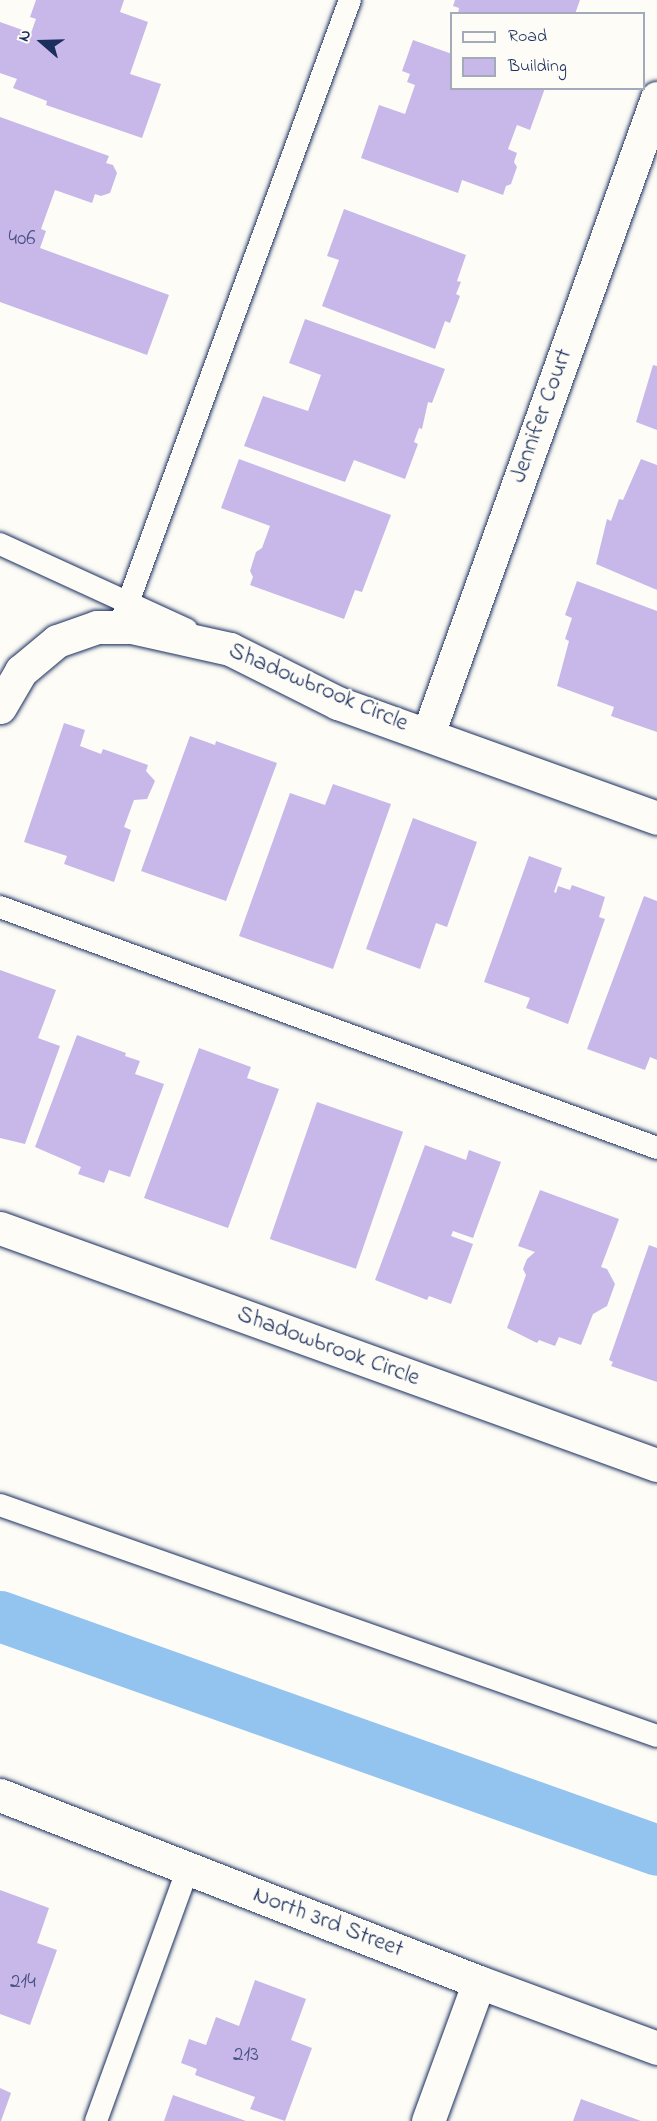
<!DOCTYPE html>
<html>
<head>
<meta charset="utf-8">
<style>
	body { margin:0 }
	#map { position:relative; width:657px; height:2121px; overflow:hidden; background:#fdfcf7; font-family:"Indie Flower",sans-serif }
	div>[style] { position:absolute }
	.canal>* { height:51px; margin:-25.5px; padding:0 25.5px; transform-origin:25.5px; border-radius:25.5px; background:#93c4ef }
	.building>* { inset:0; background:#c8b8e9; transform-origin:0 0 }
	.roads { filter:drop-shadow(0 0 2px #1b2f5e) drop-shadow(0 0 2px #1b2f5e) }
	.service>* { height:22px; margin:-11px; padding:0 11px; transform-origin:11px; border-radius:11px; background:#fdfcf7 }
	.minor>* { height:33px; margin:-16.5px; padding:0 16.5px; transform-origin:16.5px; border-radius:16.5px; background:#fdfcf7 }
	span { translate:-50% -50%; white-space:nowrap; text-align:center; line-height:1.15; -webkit-text-stroke:4.5px #fdfcf7; paint-order:stroke }
	.number-label { font-size:21px; color:#465181 }
	.number-label span { -webkit-text-stroke-width:0 }
	.street-label { font-size:24px; color:#1b2f5e }
	.legend { position:absolute; left:450px; top:12px; width:195px; height:78px; box-sizing:border-box; background:#fdfcf7; border:2px solid #a3aaba; margin:0; padding:8px 10px; list-style:none; font-size:18px; color:#1b2f5e }
	.legend li { display:flex; align-items:center; gap:12px; height:30px }
	.legend b { width:30px; border:2px solid #a3aaba }
	.north { position:absolute; left:12px; top:12px; width:60px; height:60px; -webkit-text-stroke:4px #fdfcf7; paint-order:stroke; rotate:290deg; font-size:16px; font-weight:700; line-height:24px; text-align:center; color:#1b2f5e }
	.north::after { content:''; display:block; margin:auto; width:21px; height:27px; background:#1b2f5e; clip-path:polygon(50% 0,100% 100%,50% 72%,0 100%) }
</style>
</head>
<body>
<div id="map">
	<div class="canal">
		<div style="left:0;top:1616px;width:697px;rotate:19.6deg"></div>
	</div>
	<div class="building">
		<div style="clip-path:polygon(36px 0,124px 0,120px 12px,148px 22px,130px 74px,161px 84px,142px 138px,46px 105px,47px 101px,13px 88px,17px 79px,0 73px,0 22px,31px 33px,36px 19px,30px 17px)"></div>
		<div style="clip-path:polygon(455px 0,580px 0,575px 14px,458px 14px,459px 8px,453px 6px)"></div>
		<div style="clip-path:polygon(413px 40px,452px 54px,452px 88px,545px 88px,530px 130px,517px 125px,508px 149px,517px 153px,514px 162px,517px 167px,511px 184px,506px 186px,503px 195px,462px 180px,458px 193px,361px 158px,379px 105px,405px 114px,415px 85px,407px 82px,410px 74px,402px 71px)"></div>
		<div style="clip-path:polygon(0 117px,109px 156px,106px 163px,113px 165px,117px 173px,110px 193px,101px 196px,95px 194px,92px 203px,55px 190px,41px 229px,46px 231px,40px 248px,169px 295px,147px 355px,0 302px)"></div>
		<div style="clip-path:polygon(344px 209px,466px 255px,457px 281px,461px 282px,456px 294px,460px 296px,450px 323px,445px 321px,435px 349px,322px 306px,339px 260px,327px 256px)"></div>
		<div style="clip-path:polygon(305px 319px,445px 369px,432px 403px,428px 402px,422px 429px,419px 428px,414px 442px,418px 444px,405px 479px,354px 460px,345px 482px,244px 446px,263px 396px,308px 411px,321px 375px,289px 363px)"></div>
		<div style="clip-path:polygon(653px 365px,657px 366px,657px 430px,636px 422px)"></div>
		<div style="clip-path:polygon(239px 459px,391px 515px,362px 592px,355px 590px,344px 619px,250px 585px,253px 577px,250px 571px,256px 552px,262px 548px,270px 526px,221px 508px)"></div>
		<div style="clip-path:polygon(641px 459px,657px 465px,657px 590px,596px 564px,607px 519px,611px 521px,619px 499px,623px 500px)"></div>
		<div style="clip-path:polygon(577px 581px,657px 611px,657px 732px,611px 716px,614px 707px,557px 686px,569px 641px,565px 639px,572px 618px,565px 615px)"></div>
		<div style="clip-path:polygon(64px 723px,85px 730px,80px 746px,101px 754px,103px 749px,148px 765px,146px 771px,155px 781px,147px 799px,134px 800px,124px 827px,131px 830px,114px 882px,64px 864px,67px 856px,24px 842px)"></div>
		<div style="clip-path:polygon(190px 736px,215px 745px,216px 741px,277px 763px,226px 901px,141px 871px)"></div>
		<div style="clip-path:polygon(333px 784px,391px 804px,333px 969px,239px 936px,290px 793px,325px 805px)"></div>
		<div style="clip-path:polygon(413px 818px,477px 842px,447px 927px,436px 923px,420px 969px,366px 949px)"></div>
		<div style="clip-path:polygon(529px 856px,562px 868px,554px 892px,556px 893px,558px 886px,570px 890px,572px 885px,605px 897px,599px 917px,605px 919px,568px 1024px,526px 1008px,530px 998px,484px 982px)"></div>
		<div style="clip-path:polygon(644px 896px,657px 901px,657px 1060px,650px 1057px,645px 1070px,587px 1049px)"></div>
		<div style="clip-path:polygon(0 970px,56px 990px,38px 1038px,60px 1046px,25px 1144px,0 1138px)"></div>
		<div style="clip-path:polygon(77px 1035px,126px 1053px,125px 1056px,140px 1061px,135px 1074px,164px 1084px,130px 1177px,109px 1170px,104px 1183px,78px 1174px,81px 1167px,35px 1147px)"></div>
		<div style="clip-path:polygon(199px 1048px,251px 1067px,247px 1078px,279px 1089px,228px 1228px,144px 1198px)"></div>
		<div style="left:317px;top:1102px;width:91px;height:145px;rotate:19deg"></div>
		<div style="clip-path:polygon(425px 1145px,466px 1160px,469px 1150px,501px 1162px,473px 1238px,453px 1231px,451px 1236px,473px 1244px,451px 1304px,429px 1296px,427px 1300px,375px 1280px)"></div>
		<div style="clip-path:polygon(540px 1190px,619px 1219px,601px 1267px,607px 1269px,615px 1284px,607px 1306px,593px 1314px,581px 1345px,559px 1337px,555px 1346px,539px 1340px,537px 1343px,507px 1328px,526px 1275px,523px 1269px,527px 1259px,535px 1252px,518px 1246px)"></div>
		<div style="clip-path:polygon(649px 1245px,657px 1248px,657px 1382px,611px 1366px,613px 1362px,609px 1360px)"></div>
		<div style="clip-path:polygon(0 1890px,49px 1908px,37px 1943px,57px 1950px,30px 2025px,0 2014px)"></div>
		<div style="clip-path:polygon(255px 1980px,306px 1999px,291px 2040px,312px 2048px,285px 2121px,250px 2109px,255px 2097px,195px 2075px,197px 2069px,181px 2063px,189px 2039px,206px 2045px,216px 2017px,239px 2026px)"></div>
		<div style="clip-path:polygon(0 2088px,11px 2093px,1px 2121px,0 2121px)"></div>
		<div style="clip-path:polygon(173px 2095px,246px 2121px,164px 2121px)"></div>
		<div style="clip-path:polygon(581px 2099px,641px 2121px,573px 2121px)"></div>
	</div>
	<div class="roads">
		<div class="service">
			<div style="left:0;top:544px;width:205px;rotate:24.6deg"></div>
			<div style="left:119px;top:627px;width:668px;rotate:-69.78deg"></div>
			<div style="left:0;top:907px;width:700px;rotate:20.14deg"></div>
			<div style="left:0;top:1505px;width:696px;rotate:19.37deg"></div>
			<div style="left:96px;top:2121px;width:269px;rotate:-70deg"></div>
		</div>
		<div class="minor">
			<div style="left:0;top:707px;width:42px;rotate:-59.7deg"></div>
			<div style="left:21px;top:671px;width:47px;rotate:-39.8deg"></div>
			<div style="left:57px;top:641px;width:42px;rotate:-19.3deg"></div>
			<div style="left:97px;top:627px;width:34px"></div>
			<div style="left:131px;top:627px;width:101px;rotate:12.5deg"></div>
			<div style="left:230px;top:649px;width:121px;rotate:26.6deg"></div>
			<div style="left:338px;top:703px;width:339px;rotate:19.8deg"></div>
			<div style="left:428px;top:734px;width:676px;rotate:-70.2deg"></div>
			<div style="left:0;top:1228px;width:698px;rotate:19.84deg"></div>
			<div style="left:0;top:1795px;width:514px;rotate:21.33deg"></div>
			<div style="left:479px;top:1982px;width:190px;rotate:20.3deg"></div>
			<div style="left:428px;top:2121px;width:148px;rotate:-69.9deg"></div>
		</div>
	</div>
	<div class="number-label">
		<span style="left:22px;top:239px">406</span>
		<span style="left:23px;top:1982px">214</span>
		<span style="left:246px;top:2055px">213</span>
	</div>
	<div class="street-label">
		<span style="left:542px;top:416px;rotate:-70deg">Jennifer Court</span>
		<span style="left:318px;top:688px;rotate:23deg">Shadowbrook Circle</span>
		<span style="left:328px;top:1347px;rotate:20deg">Shadowbrook Circle</span>
		<span style="left:328px;top:1923px;rotate:21deg">North 3rd Street</span>
	</div>
	<ul class="legend">
	<li><b style="height:8px;background:#fdfcf7"></b>Road</li>
	<li><b style="height:16px;background:#c8b8e9"></b>Building</li>
	</ul>
	<div class="north">N</div>
</div>
</body>
</html>
